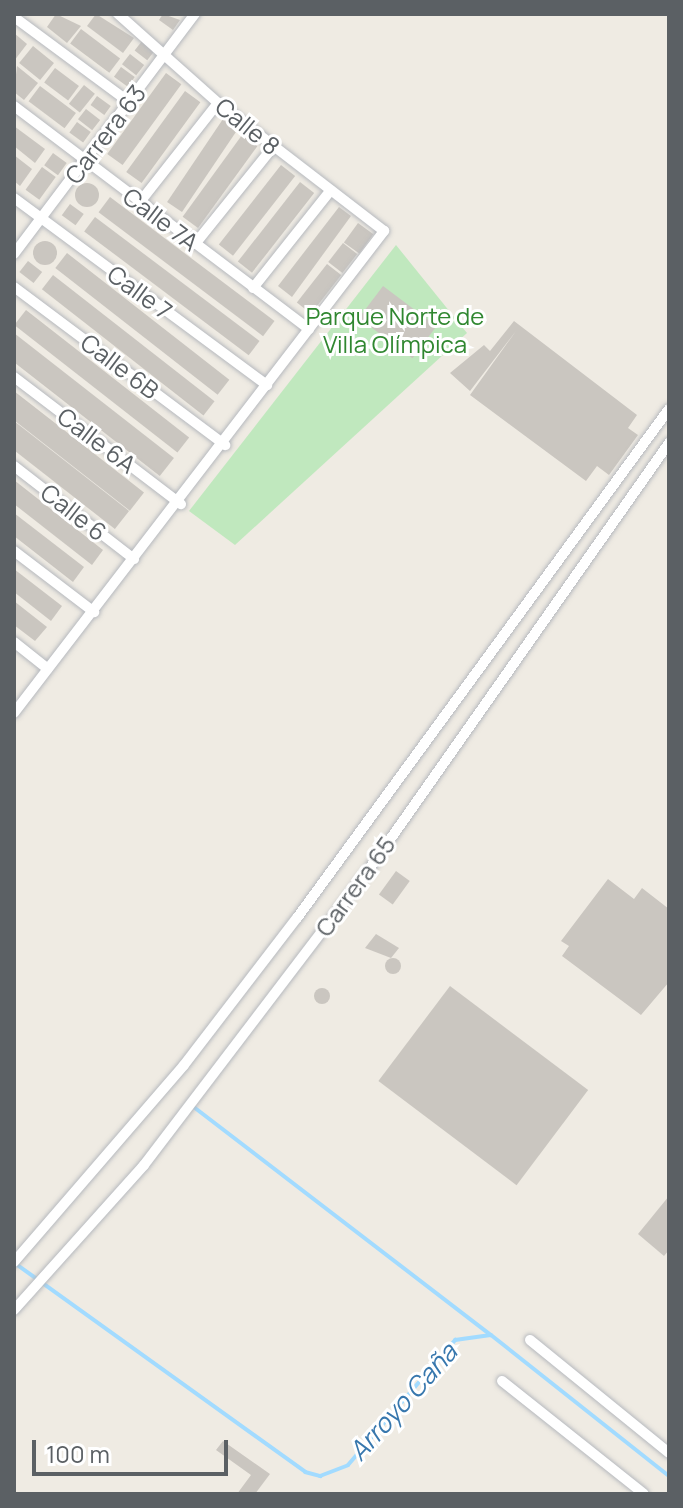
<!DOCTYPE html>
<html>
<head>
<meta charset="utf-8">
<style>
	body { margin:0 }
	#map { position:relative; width:683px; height:1508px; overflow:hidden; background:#efebe3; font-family:Manrope,sans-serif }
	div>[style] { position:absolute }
	.green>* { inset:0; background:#c0e8be }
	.stream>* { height:4px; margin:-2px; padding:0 2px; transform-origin:2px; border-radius:2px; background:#a2dbff }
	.building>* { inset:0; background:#cac6c0; transform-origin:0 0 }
	.round { border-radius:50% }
	.roads { filter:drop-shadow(0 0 2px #b6b9be) drop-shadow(0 0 2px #b6b9be) }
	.street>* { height:10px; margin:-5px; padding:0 5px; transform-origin:5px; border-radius:5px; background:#fff }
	span { translate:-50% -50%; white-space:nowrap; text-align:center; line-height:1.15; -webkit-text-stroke:6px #fff; paint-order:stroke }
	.street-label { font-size:24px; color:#5b6064 }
	.park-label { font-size:24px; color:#308730 }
	.water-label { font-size:26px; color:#3777ad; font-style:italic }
	.frame { position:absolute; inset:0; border:16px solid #5b6064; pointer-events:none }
	.scale { position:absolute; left:32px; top:1440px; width:196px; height:36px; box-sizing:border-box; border:4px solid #5b6064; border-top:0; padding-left:10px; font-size:24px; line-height:28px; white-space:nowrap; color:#5b6064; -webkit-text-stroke:6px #fff; paint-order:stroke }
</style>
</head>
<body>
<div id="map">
	<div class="green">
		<div style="clip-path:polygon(396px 245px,467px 333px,235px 545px,189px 511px)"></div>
	</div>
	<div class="stream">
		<div style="left:195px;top:1108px;width:373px;rotate:37.5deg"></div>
		<div style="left:16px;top:1264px;width:356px;rotate:35.7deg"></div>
		<div style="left:305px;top:1472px;width:16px;rotate:15deg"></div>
		<div style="left:320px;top:1476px;width:30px;rotate:-21deg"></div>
		<div style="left:348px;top:1465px;width:165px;rotate:-49.4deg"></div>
		<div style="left:455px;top:1340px;width:36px;rotate:-8deg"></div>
		<div style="left:491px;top:1335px;width:227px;rotate:38.4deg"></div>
	</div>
	<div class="building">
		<div style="clip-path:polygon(56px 14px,81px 26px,67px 43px,47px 27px)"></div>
		<div style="clip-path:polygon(96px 14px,134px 38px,123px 53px,87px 26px)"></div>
		<div style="clip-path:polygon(163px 14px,180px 20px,173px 30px,159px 20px)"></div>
		<div style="left:81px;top:29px;width:49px;height:18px;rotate:37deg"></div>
		<div style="clip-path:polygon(14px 33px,27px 44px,14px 61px)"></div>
		<div style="left:142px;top:41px;width:16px;height:12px;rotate:38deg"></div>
		<div style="left:33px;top:46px;width:27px;height:22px;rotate:39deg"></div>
		<div style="left:130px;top:54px;width:18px;height:13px;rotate:38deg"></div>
		<div style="clip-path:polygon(17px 66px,38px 83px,24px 100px,14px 92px)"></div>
		<div style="left:121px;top:67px;width:17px;height:12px;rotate:36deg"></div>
		<div style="left:55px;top:68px;width:30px;height:18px;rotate:37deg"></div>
		<div style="left:166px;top:73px;width:19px;height:100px;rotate:36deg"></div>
		<div style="left:84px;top:85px;width:14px;height:24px;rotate:39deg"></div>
		<div style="left:40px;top:86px;width:45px;height:19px;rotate:37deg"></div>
		<div style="left:185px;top:91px;width:19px;height:100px;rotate:36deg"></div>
		<div style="left:97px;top:96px;width:17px;height:11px;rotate:36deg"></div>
		<div style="left:86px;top:109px;width:18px;height:13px;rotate:38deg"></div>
		<div style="left:223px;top:119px;width:18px;height:100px;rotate:34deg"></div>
		<div style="left:77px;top:122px;width:17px;height:13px;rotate:36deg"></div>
		<div style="clip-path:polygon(14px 126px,45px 149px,35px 163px,14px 146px)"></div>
		<div style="left:242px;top:135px;width:19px;height:101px;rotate:36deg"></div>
		<div style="left:53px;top:153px;width:17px;height:15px;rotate:36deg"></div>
		<div style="clip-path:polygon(14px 155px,32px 169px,20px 186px,14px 181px)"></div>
		<div style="left:281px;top:165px;width:18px;height:101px;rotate:38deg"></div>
		<div style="left:42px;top:167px;width:17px;height:28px;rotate:36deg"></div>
		<div style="left:300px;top:182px;width:18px;height:101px;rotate:38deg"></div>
		<div class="round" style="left:75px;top:183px;width:24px;height:24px"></div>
		<div style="left:110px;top:197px;width:206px;height:19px;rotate:37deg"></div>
		<div style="left:70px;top:204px;width:17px;height:14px;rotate:36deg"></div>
		<div style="clip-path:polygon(339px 207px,351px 216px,292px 297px,278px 286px)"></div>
		<div style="left:95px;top:217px;width:206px;height:18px;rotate:37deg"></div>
		<div style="left:358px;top:223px;width:19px;height:24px;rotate:36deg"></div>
		<div class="round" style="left:33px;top:241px;width:24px;height:24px"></div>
		<div style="left:343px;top:243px;width:18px;height:24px;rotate:38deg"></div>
		<div style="left:67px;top:253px;width:206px;height:19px;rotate:38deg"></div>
		<div style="left:28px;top:261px;width:18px;height:14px;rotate:38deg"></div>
		<div style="left:327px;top:264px;width:18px;height:49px;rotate:38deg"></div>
		<div style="left:53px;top:275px;width:205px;height:18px;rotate:38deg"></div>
		<div style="left:383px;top:286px;width:67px;height:40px;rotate:37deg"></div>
		<div style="left:26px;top:310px;width:207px;height:19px;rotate:38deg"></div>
		<div style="clip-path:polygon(514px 321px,637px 415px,628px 428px,638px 435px,609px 475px,597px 466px,586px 481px,470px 395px,516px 331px,470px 391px,450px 373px,484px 345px,490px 351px)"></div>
		<div style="left:14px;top:333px;width:203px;height:23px;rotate:38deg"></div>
		<div style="left:14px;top:391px;width:165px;height:23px;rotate:38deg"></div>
		<div style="left:14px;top:421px;width:146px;height:23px;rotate:38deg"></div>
		<div style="clip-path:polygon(14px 480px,103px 550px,92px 565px,14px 504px)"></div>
		<div style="clip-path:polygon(14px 513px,84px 567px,73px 582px,14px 536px)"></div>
		<div style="clip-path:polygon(14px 569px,62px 606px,51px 621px,14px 592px)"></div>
		<div style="clip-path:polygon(14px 601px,47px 627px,35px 641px,14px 625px)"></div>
		<div style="left:396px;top:871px;width:17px;height:29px;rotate:36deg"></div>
		<div style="clip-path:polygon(608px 879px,634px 899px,642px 888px,669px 909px,669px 982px,641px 1015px,562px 956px,569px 946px,561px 941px)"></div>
		<div style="clip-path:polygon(376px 934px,399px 948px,391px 958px,365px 948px)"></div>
		<div class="round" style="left:385px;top:958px;width:16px;height:16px"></div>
		<div style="left:450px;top:986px;width:173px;height:119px;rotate:37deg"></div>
		<div class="round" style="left:314px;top:988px;width:16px;height:16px"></div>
		<div style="clip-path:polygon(669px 1196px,669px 1250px,664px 1256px,638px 1234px)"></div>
		<div style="clip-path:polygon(223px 1441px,270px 1474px,255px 1494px,237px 1494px,251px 1475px,216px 1450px)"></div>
	</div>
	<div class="roads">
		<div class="street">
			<div style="left:14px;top:17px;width:143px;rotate:36.5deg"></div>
			<div style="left:14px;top:106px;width:370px;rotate:37.1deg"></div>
			<div style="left:14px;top:198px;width:315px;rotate:36.5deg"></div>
			<div style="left:140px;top:202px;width:126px;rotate:-51.8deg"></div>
			<div style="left:195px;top:244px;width:124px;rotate:-51.2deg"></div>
			<div style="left:14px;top:254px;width:301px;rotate:-53deg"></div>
			<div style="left:14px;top:287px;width:264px;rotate:36.8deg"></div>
			<div style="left:253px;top:288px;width:125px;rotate:-51.5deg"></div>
			<div style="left:14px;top:377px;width:210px;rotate:37.3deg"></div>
			<div style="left:14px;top:466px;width:152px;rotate:37.8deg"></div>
			<div style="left:14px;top:551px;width:101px;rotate:37.3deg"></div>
			<div style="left:14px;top:642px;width:43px;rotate:38.5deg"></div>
			<div style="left:14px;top:713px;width:608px;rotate:-52.49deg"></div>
			<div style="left:384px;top:231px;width:210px;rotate:-142.4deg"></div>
			<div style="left:218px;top:103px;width:134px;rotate:-138.3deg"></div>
			<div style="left:14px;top:1262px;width:260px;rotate:-49.2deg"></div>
			<div style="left:184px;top:1065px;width:185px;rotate:-52.5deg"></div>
			<div style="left:297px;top:918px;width:630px;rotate:-53.84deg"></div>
			<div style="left:14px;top:1310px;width:195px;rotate:-48.1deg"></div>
			<div style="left:144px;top:1165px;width:373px;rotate:-52.7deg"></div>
			<div style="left:370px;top:868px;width:520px;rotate:-54.87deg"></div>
			<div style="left:530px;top:1340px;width:179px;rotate:39.1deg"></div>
			<div style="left:502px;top:1381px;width:181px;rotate:38.5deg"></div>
		</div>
	</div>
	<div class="street-label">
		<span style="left:248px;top:126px;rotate:39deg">Calle 8</span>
		<span style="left:105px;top:134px;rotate:-53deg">Carrera 63</span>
		<span style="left:161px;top:219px;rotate:37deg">Calle 7A</span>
		<span style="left:140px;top:292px;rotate:36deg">Calle 7</span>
		<span style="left:120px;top:366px;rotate:37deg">Calle 6B</span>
		<span style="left:97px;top:440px;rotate:37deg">Calle 6A</span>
		<span style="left:74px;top:512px;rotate:38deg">Calle 6</span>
		<span style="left:355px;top:886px;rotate:-54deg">Carrera 65</span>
	</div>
	<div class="park-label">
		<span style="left:395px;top:330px">Parque Norte de<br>Villa Olímpica</span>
	</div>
	<div class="water-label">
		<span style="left:403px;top:1402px;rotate:-48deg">Arroyo Caña</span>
	</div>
	<div class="frame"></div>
	<div class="scale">100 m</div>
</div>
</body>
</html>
